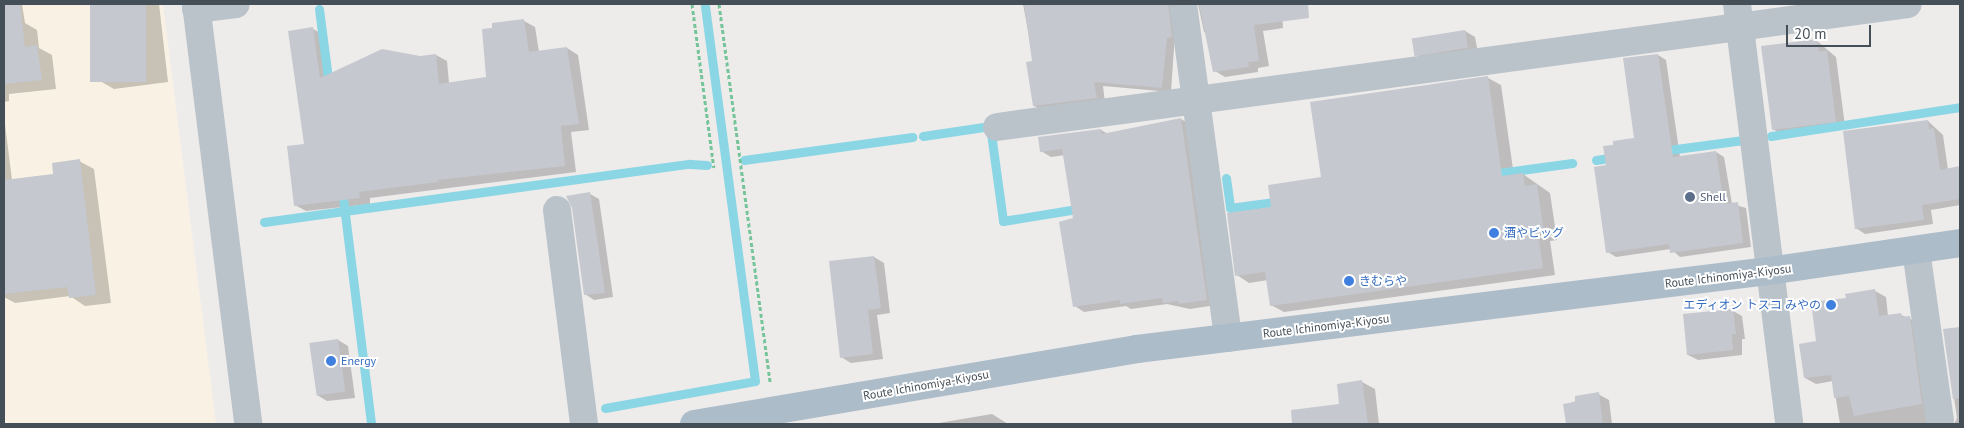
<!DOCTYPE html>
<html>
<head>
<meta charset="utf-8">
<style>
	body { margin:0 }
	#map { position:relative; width:1964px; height:428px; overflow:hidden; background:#eeebeb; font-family:"PT Sans","Noto Sans JP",sans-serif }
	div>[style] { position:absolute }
	.commercial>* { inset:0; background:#f9f2e4 }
	.shadow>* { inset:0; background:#0003 }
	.stream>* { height:9px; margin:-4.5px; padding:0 4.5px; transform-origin:4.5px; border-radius:4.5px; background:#8bd6e4 }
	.building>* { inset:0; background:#c5c8ce; transform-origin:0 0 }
	.path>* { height:3px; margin-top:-1.5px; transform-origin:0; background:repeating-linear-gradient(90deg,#76c59a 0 4px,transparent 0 6.5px) }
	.minor>* { height:28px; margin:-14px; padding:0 14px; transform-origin:14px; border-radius:14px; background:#bac3ca }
	.major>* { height:28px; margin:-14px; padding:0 14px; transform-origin:14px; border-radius:14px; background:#acbcc9 }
	.dots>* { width:14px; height:14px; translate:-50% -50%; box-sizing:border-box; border:2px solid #fff; border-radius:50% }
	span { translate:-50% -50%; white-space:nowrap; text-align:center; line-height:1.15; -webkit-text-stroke:4px #fff; paint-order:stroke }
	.service-label { font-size:12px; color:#4e5e75 }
	.left { translate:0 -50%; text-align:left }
	.shop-label { font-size:12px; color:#366cbe }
	.right { translate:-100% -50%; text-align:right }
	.street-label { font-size:12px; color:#454f57 }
	.frame { position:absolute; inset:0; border:5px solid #454f57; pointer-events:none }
	.scale { position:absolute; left:1786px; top:25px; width:85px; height:22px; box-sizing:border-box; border:2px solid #454f57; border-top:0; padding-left:6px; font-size:15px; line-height:18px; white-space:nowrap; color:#454f57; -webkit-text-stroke:4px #fff; paint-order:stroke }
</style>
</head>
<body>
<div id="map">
	<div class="commercial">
		<div style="clip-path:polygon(4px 4px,163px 4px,216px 424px,4px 424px)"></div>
	</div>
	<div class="shadow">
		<div style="clip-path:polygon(4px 4px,22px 4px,25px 23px,37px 30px,39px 48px,52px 55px,56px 89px,9px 94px,9px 101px,4px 102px)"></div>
		<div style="clip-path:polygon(91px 4px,159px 4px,168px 82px,114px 89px,100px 81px)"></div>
		<div style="clip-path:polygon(1023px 4px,1177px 4px,1171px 92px,1103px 86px,1105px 103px,1044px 111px,1034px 106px,1034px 62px)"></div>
		<div style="clip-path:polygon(1198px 4px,1281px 4px,1283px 28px,1263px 31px,1269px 66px,1258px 68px,1258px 72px,1225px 77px,1215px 71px,1209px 35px,1204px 32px)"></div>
		<div style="clip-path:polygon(524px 21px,535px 27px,539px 52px,567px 48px,578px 55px,589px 130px,571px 132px,576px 172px,370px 198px,370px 204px,306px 211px,295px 205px,305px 145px,313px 29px,324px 35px,329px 75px,436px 55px,447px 61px,449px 83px,488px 78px)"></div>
		<div style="clip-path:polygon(1465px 31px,1475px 37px,1478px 53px,1427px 60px,1416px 54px)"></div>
		<div style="clip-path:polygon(1817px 41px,1836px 57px,1845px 126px,1782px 135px,1773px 129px)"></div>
		<div style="clip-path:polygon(1658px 55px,1666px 60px,1680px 157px,1716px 152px,1724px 157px,1732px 204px,1746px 208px,1751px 247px,1680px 257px,1671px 249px,1616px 257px,1608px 252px,1607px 166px,1636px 139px)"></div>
		<div style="clip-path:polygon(1488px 78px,1501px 85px,1514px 176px,1523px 174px,1550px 193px,1557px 240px,1550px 241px,1555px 275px,1284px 312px,1271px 305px,1268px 280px,1249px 283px,1237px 275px,1272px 209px)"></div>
		<div style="clip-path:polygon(4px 116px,12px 180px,54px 175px,79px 161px,94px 169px,111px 303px,85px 306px,70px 296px,15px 303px,4px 297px)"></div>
		<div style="clip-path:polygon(1181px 119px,1191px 125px,1216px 305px,1190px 309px,1167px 304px,1131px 309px,1126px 306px,1084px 312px,1075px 306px,1074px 219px,1065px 155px,1051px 157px,1041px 151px,1101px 130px,1108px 134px)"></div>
		<div style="clip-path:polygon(1928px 121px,1943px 135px,1948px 170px,1960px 168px,1960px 205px,1931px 210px,1933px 224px,1865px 234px,1856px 228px)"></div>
		<div style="clip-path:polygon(590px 194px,599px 199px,613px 297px,594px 300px,585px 294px)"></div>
		<div style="clip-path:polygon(874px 257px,884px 263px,890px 313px,877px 315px,883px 359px,851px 363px,841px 357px,830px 262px)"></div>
		<div style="clip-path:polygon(1875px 291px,1886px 297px,1888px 316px,1901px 315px,1920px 323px,1934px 424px,1840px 424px,1833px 381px,1816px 384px,1805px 378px,1818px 342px,1847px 299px)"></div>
		<div style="clip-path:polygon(1733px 311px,1742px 316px,1745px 339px,1742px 339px,1742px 355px,1698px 360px,1688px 355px)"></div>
		<div style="clip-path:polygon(1960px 328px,1960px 424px,1954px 424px,1957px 418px,1944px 330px)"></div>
		<div style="clip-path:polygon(338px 340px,348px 346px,355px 398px,327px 401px,317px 395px)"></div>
		<div style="clip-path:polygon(1362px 382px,1375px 389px,1379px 424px,1318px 424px,1316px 408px,1341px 405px)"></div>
		<div style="clip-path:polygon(1598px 394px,1609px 400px,1612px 424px,1567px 424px,1564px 405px)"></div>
		<div style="clip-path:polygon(992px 414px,1008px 424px,933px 424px)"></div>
	</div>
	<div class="stream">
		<div style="left:319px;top:9px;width:78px;rotate:82.6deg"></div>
		<div style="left:923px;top:136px;width:68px;rotate:-8.5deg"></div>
		<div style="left:990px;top:126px;width:96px;rotate:82.2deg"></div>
		<div style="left:1003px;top:221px;width:81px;rotate:-9.2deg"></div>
		<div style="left:1771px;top:136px;width:191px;rotate:-8.7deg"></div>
		<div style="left:1661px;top:151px;width:83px;rotate:-7.6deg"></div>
		<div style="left:744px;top:160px;width:170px;rotate:-7.8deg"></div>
		<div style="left:1596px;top:160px;width:20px;rotate:-9deg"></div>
		<div style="left:1491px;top:174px;width:82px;rotate:-7.7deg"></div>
		<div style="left:1226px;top:178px;width:30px;rotate:82deg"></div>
		<div style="left:1230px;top:208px;width:51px;rotate:-7.8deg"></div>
		<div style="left:342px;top:190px;width:236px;rotate:82.9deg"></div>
		<div style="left:264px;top:222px;width:430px;rotate:-7.8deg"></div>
		<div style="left:690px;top:164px;width:17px;rotate:3deg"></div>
		<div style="left:605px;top:408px;width:152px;rotate:-10.2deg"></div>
		<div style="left:755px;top:381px;width:380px;rotate:-97.6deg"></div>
	</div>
	<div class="building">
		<div style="clip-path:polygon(4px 4px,20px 4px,25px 47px,37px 45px,42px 80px,4px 84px)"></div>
		<div style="left:90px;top:4px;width:56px;height:78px"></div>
		<div style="clip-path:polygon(1024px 4px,1168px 4px,1172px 37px,1167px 38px,1162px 88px,1094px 82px,1097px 98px,1033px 106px,1026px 62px,1032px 61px)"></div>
		<div style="clip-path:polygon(1199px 4px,1308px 4px,1309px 18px,1254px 25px,1259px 61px,1248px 62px,1249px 67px,1213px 72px)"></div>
		<div style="clip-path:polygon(524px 19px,529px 52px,567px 47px,579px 124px,561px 126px,565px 166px,438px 180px,439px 182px,359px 192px,360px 198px,294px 206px,287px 146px,304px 144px,288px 31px,313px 27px,320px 78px,382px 49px,420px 56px,436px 54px,439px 84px,486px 77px,482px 29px,492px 28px,492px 23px)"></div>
		<div style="left:1465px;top:30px;width:18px;height:54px;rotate:81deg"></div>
		<div style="clip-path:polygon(1817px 39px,1819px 52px,1827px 50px,1836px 122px,1772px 130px,1761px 46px)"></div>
		<div style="clip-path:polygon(1658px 54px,1673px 157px,1716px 151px,1724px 204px,1738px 202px,1743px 243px,1670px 253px,1669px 244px,1606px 253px,1594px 167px,1606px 165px,1603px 146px,1613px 145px,1613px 141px,1634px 138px,1623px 58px)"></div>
		<div style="clip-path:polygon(1488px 76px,1502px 176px,1523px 173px,1525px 186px,1537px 184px,1544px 233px,1538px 234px,1543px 268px,1270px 306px,1265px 272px,1235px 276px,1227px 213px,1271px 207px,1268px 185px,1321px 177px,1310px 102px)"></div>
		<div style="clip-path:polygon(1181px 118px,1207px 300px,1179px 304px,1178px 301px,1163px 303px,1162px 298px,1120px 304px,1120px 300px,1073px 307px,1059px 222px,1073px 218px,1062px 149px,1040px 152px,1038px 137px,1101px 129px,1102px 134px)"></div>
		<div style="clip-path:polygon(1928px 120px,1929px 129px,1934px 128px,1940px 170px,1960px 166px,1960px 199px,1922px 205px,1924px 220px,1855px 229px,1843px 131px)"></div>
		<div style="clip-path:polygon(80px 159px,96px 295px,69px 298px,67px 287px,4px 294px,4px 180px,53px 174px,52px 163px)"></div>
		<div style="clip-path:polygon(590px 192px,605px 293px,584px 295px,572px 208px,566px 196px)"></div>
		<div style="clip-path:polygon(874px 256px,881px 308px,868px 310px,873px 354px,840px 358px,829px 261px)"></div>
		<div style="clip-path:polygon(1875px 289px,1879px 316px,1901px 313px,1902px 317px,1910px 316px,1922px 404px,1854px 416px,1849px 396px,1834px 398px,1831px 375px,1804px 378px,1799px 344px,1816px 341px,1811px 302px,1846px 298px,1845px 294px)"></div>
		<div style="clip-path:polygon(1733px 309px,1736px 334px,1732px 334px,1733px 350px,1687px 355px,1683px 314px)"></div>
		<div style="clip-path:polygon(1960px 327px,1960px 398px,1953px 399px,1943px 329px)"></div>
		<div style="left:338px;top:339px;width:53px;height:29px;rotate:82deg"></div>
		<div style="clip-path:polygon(1362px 380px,1368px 424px,1292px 424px,1291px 410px,1339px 404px,1337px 384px)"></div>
		<div style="clip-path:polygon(1599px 392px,1603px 424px,1566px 424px,1563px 404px,1575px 402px,1575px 396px)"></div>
	</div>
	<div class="path">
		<div style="left:692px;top:4px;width:165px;rotate:82.4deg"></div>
		<div style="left:719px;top:4px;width:381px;rotate:82.3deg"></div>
	</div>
	<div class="minor">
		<div style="left:196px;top:4px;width:423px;rotate:82.9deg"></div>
		<div style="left:1183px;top:4px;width:337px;rotate:82.3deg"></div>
		<div style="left:1737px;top:4px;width:423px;rotate:82.9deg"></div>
		<div style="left:196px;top:9px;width:40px;rotate:-7.1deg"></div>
		<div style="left:997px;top:127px;width:919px;rotate:-7.69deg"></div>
		<div style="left:557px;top:210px;width:216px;rotate:82.8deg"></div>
		<div style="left:1916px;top:250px;width:172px;rotate:82deg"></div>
	</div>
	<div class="major">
		<div style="left:694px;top:424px;width:449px;rotate:-9.6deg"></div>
		<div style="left:1137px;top:349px;width:637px;rotate:-7.04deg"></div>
		<div style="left:1769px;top:271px;width:193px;rotate:-8.3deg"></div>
	</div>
	<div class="dots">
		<div style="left:1690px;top:197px;background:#5c6f8a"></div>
		<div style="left:1494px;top:233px;background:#3f7fe0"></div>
		<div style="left:1349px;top:281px;background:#3f7fe0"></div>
		<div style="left:1831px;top:305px;background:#3f7fe0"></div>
		<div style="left:331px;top:361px;background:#3f7fe0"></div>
	</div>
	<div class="service-label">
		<span class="left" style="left:1700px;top:197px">Shell</span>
	</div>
	<div class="shop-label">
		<span class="left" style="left:1504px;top:233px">酒やビッグ</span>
		<span class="left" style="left:1359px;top:281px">きむらや</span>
		<span class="right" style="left:1821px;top:305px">エディオン トスコ みやの</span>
		<span class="left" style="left:341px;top:361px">Energy</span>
	</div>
	<div class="street-label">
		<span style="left:1728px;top:276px;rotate:-7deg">Route Ichinomiya-Kiyosu</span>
		<span style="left:1326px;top:326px;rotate:-7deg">Route Ichinomiya-Kiyosu</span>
		<span style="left:926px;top:385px;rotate:-10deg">Route Ichinomiya-Kiyosu</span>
	</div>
	<div class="frame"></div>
	<div class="scale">20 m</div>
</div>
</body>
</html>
